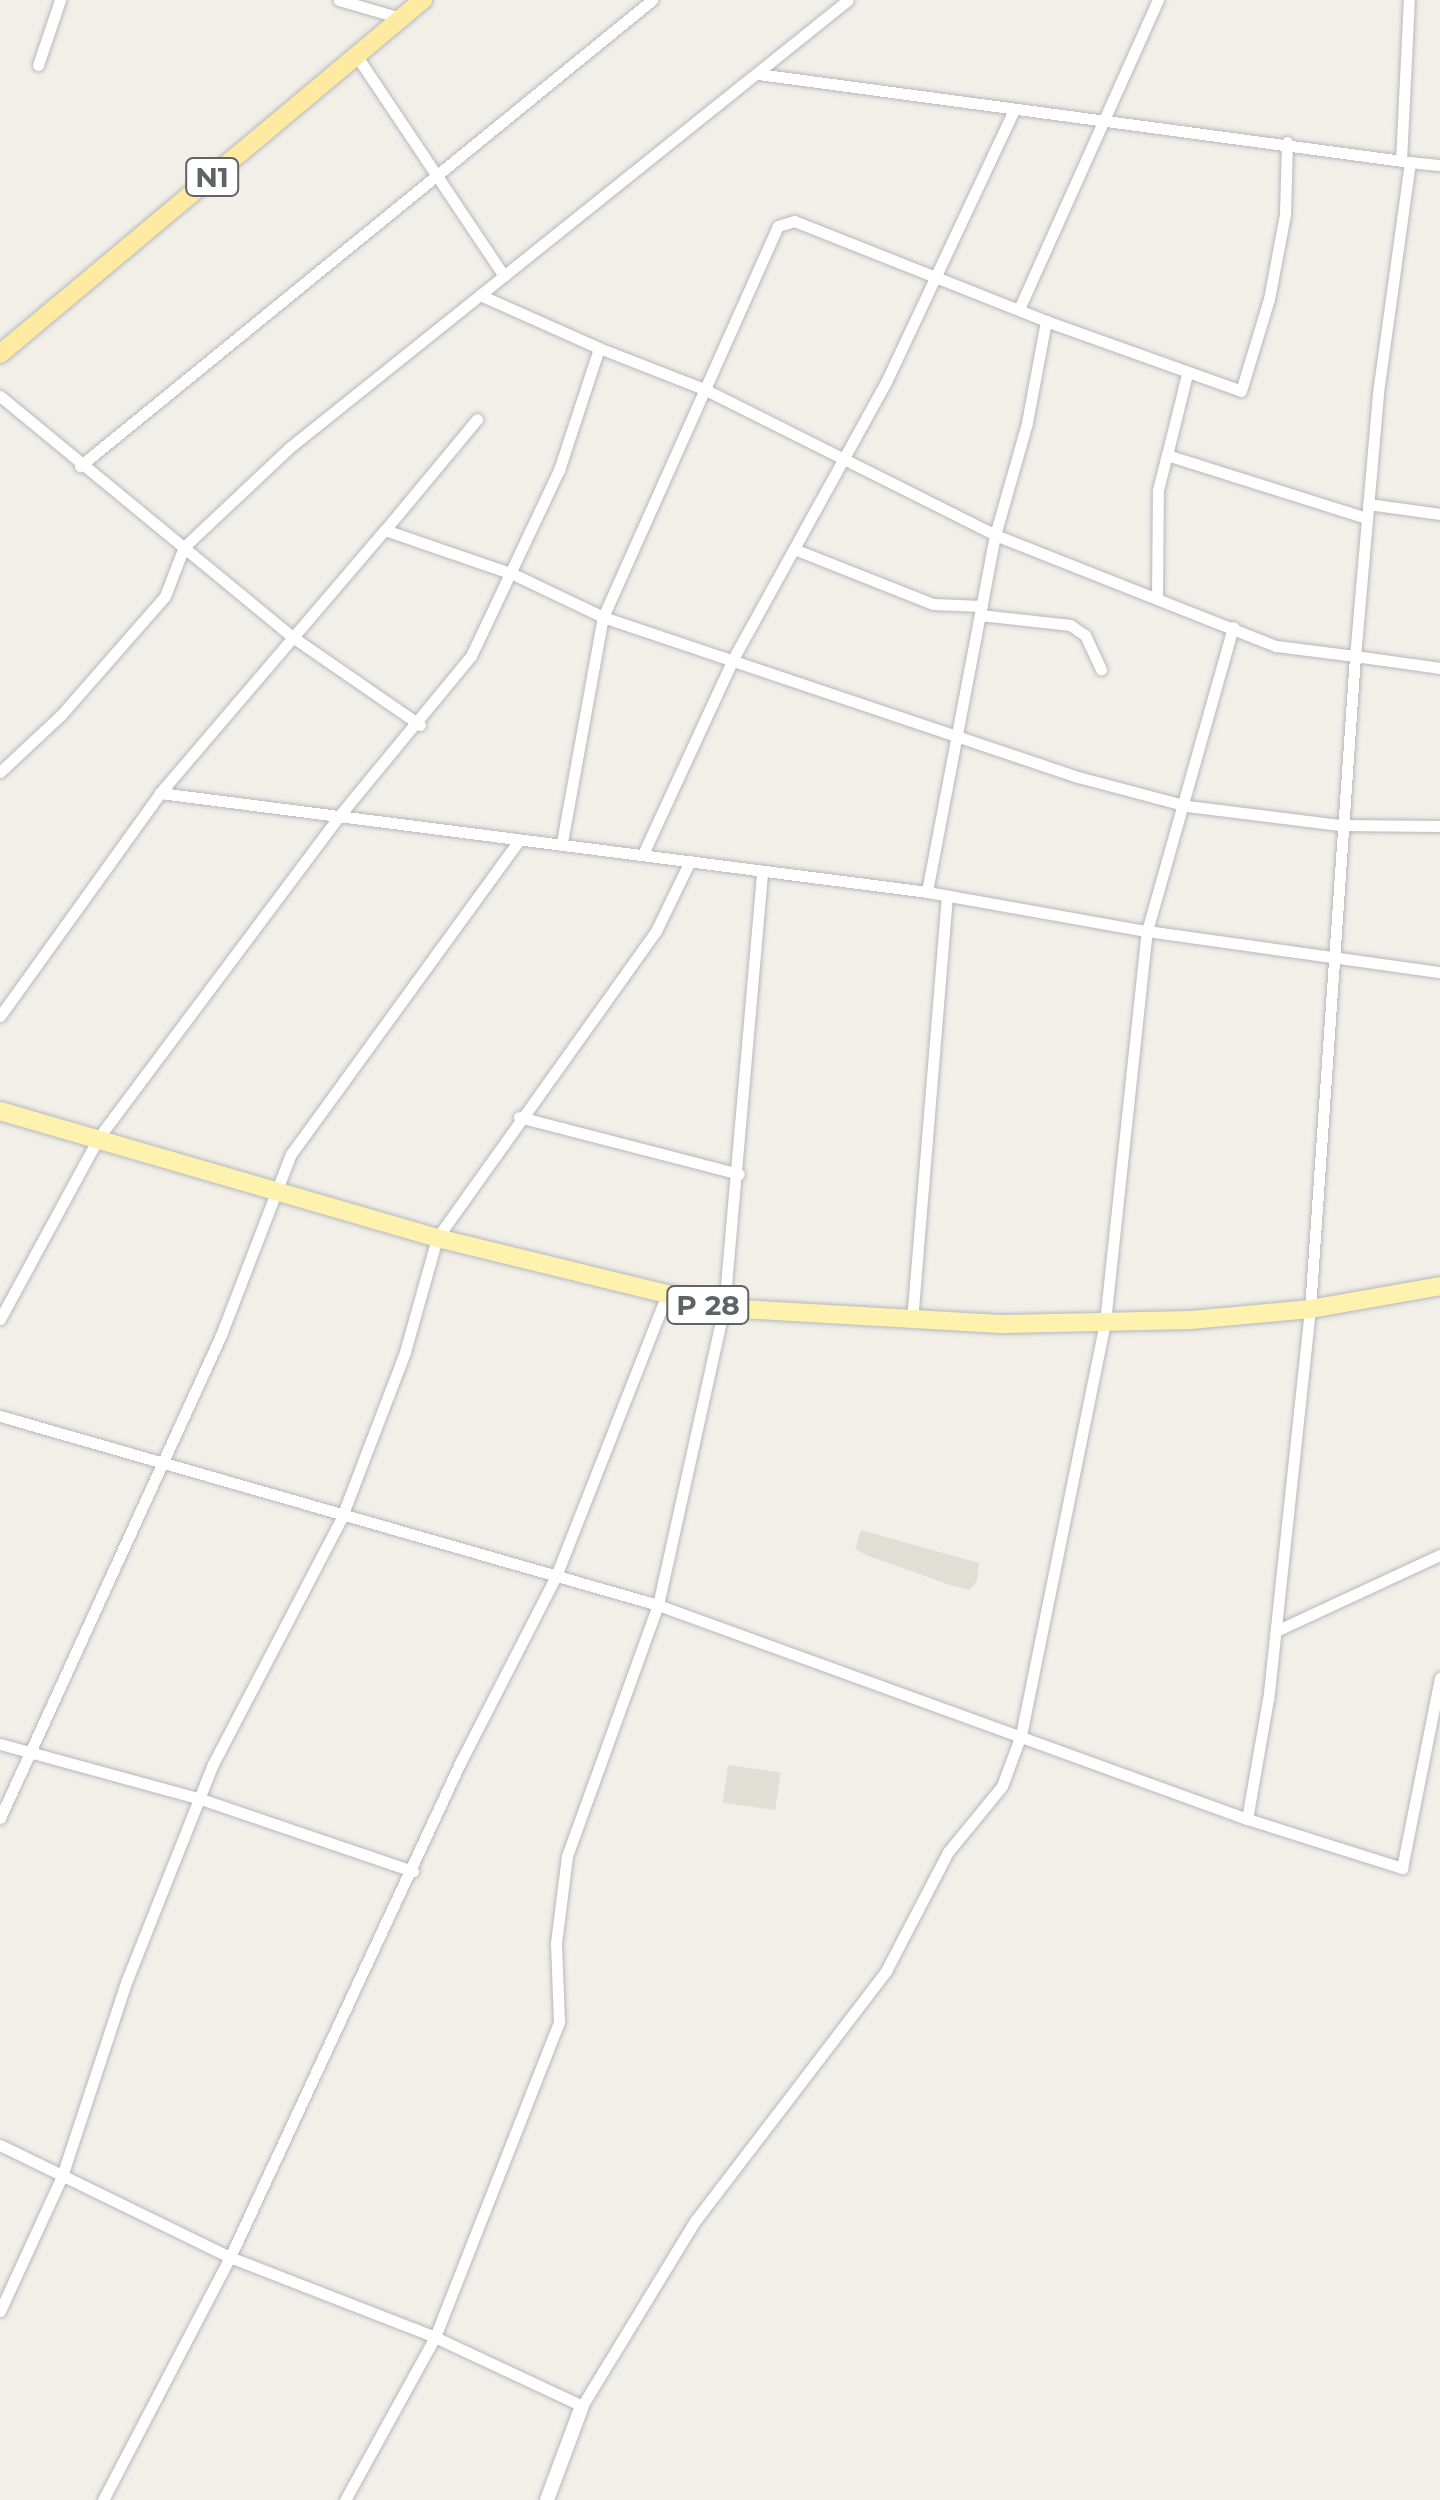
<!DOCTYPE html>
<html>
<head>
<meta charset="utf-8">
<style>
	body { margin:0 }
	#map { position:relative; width:1440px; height:2500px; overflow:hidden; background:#f1efe8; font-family:Montserrat,sans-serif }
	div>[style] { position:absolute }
	.education>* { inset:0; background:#e1ded6; transform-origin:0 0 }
	.roads { filter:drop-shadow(0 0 2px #b5b8bc) drop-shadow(0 0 2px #b5b8bc) }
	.minor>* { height:11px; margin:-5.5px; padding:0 5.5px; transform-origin:5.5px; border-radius:5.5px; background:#fff }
	.tertiary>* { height:14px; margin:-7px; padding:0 7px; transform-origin:7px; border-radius:7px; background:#fff }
	.primary>* { height:18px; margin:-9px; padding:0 9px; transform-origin:9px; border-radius:9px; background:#fff2af }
	.trunk>* { height:18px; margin:-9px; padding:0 9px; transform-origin:9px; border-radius:9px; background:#feeaa1 }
	span { translate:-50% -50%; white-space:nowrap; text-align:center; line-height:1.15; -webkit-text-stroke:8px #fff; paint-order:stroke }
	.shield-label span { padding:2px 8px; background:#fff; border:2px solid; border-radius:8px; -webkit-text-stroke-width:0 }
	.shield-label { font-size:28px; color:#5f6368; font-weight:700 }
</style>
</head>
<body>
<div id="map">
	<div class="education">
		<div style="clip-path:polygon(861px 1530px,979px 1563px,977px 1581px,970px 1590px,950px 1585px,866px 1555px,855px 1549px)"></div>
		<div style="left:728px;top:1765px;width:53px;height:38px;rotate:8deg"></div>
	</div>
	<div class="roads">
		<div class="minor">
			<div style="left:339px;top:0;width:65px;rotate:16.2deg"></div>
			<div style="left:356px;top:55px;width:266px;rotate:56.2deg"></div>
			<div style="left:38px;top:65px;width:69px;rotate:-71.3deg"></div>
			<div style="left:758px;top:74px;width:658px;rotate:7.69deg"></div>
			<div style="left:1410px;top:162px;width:234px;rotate:97.9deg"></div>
			<div style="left:1378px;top:394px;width:263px;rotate:95deg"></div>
			<div style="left:1355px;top:656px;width:86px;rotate:8deg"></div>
			<div style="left:1401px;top:161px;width:161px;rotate:-87.2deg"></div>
			<div style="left:1410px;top:162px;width:30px;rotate:6deg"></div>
			<div style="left:480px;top:295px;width:130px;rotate:24deg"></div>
			<div style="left:1019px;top:309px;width:339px;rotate:-65.8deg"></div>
			<div style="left:1046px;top:321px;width:207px;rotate:19.7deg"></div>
			<div style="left:1241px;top:391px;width:96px;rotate:-73.1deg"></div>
			<div style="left:1269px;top:299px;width:86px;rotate:-79.3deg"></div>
			<div style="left:1285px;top:214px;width:72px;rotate:-88.4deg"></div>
			<div style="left:0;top:396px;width:381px;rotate:39.5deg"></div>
			<div style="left:294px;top:638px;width:153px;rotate:34.6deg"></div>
			<div style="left:1167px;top:455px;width:83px;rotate:-76.1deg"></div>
			<div style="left:80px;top:466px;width:738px;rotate:-39.17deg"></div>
			<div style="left:1368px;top:504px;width:73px;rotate:7.9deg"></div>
			<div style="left:385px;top:530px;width:144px;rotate:-50.3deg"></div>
			<div style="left:794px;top:549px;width:149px;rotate:21.6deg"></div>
			<div style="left:933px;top:604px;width:49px;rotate:2.3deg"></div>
			<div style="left:1157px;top:597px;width:107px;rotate:-89.5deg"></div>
			<div style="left:1158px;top:490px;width:36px;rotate:-76deg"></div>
			<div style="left:1167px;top:455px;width:210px;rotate:17.5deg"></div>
			<div style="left:980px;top:615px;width:91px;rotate:6.3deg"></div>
			<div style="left:1070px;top:625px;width:18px;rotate:34deg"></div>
			<div style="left:1085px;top:635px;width:38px;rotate:65deg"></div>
			<div style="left:0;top:772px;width:83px;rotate:-43.1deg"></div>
			<div style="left:61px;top:715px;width:158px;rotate:-48.8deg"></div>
			<div style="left:165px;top:596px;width:53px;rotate:-68.8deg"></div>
			<div style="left:184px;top:547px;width:144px;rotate:-43.3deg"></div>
			<div style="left:289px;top:448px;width:716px;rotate:-38.71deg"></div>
			<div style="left:160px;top:793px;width:773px;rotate:7.35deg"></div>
			<div style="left:927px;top:892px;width:223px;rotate:10.1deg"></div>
			<div style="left:1147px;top:931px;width:296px;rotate:8deg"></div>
			<div style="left:562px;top:842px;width:229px;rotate:-79.7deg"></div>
			<div style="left:603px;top:617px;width:428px;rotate:-65.9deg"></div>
			<div style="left:778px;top:226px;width:17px;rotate:-17deg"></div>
			<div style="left:794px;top:221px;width:271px;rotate:21.6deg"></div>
			<div style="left:1046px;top:321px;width:104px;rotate:100.6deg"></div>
			<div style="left:1027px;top:423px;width:116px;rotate:105.9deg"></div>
			<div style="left:995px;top:535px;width:363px;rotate:100.8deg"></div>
			<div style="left:643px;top:854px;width:215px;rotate:-65.2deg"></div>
			<div style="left:733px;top:659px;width:316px;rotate:-61.1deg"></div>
			<div style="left:886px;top:382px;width:301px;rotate:-64.8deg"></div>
			<div style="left:0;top:1016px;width:274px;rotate:-54.3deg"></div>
			<div style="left:160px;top:793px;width:346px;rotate:-49.5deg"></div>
			<div style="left:385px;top:530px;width:135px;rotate:19deg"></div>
			<div style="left:513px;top:574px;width:100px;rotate:25.5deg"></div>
			<div style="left:603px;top:617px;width:501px;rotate:18.62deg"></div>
			<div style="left:1078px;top:777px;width:113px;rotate:14.9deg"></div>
			<div style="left:1187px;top:806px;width:154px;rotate:7.1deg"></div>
			<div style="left:1340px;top:825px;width:100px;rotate:0.6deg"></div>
			<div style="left:519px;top:1117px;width:227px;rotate:14.5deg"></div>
			<div style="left:0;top:1319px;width:207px;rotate:-61.5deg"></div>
			<div style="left:99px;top:1137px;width:401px;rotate:-53.2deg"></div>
			<div style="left:339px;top:816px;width:207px;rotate:-50.5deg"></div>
			<div style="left:471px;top:656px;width:206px;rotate:-64.7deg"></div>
			<div style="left:559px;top:470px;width:128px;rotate:-71.8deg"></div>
			<div style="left:599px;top:348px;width:113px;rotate:21.3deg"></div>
			<div style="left:704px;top:389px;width:326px;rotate:26.6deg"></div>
			<div style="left:995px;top:535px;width:302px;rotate:21.6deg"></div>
			<div style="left:1276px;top:646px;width:80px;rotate:7.2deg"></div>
			<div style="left:1355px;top:656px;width:655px;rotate:93.94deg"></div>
			<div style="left:1310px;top:1309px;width:392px;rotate:96.1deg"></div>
			<div style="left:1268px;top:1699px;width:122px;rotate:99.9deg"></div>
			<div style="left:1247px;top:1819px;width:627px;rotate:-160.03deg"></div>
			<div style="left:658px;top:1605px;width:685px;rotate:-163.97deg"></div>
			<div style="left:912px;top:1321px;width:425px;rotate:-85.3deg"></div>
			<div style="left:1276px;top:1631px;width:181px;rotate:-24.9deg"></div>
			<div style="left:0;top:1744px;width:208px;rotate:15.3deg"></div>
			<div style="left:201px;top:1799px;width:224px;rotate:18.8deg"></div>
			<div style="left:0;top:1818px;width:531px;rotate:-65.41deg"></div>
			<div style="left:221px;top:1335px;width:194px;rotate:-68.9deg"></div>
			<div style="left:291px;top:1154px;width:388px;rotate:-54deg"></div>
			<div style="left:1247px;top:1819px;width:163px;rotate:17.5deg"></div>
			<div style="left:1402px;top:1868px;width:194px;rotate:-78.7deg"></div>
			<div style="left:0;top:2145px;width:256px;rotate:26deg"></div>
			<div style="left:230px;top:2257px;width:220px;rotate:21.3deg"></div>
			<div style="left:435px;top:2337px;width:162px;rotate:25.1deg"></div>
			<div style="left:582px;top:2406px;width:217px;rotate:-58.6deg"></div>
			<div style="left:695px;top:2221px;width:315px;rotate:-52.6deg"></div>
			<div style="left:886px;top:1971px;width:134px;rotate:-62.5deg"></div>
			<div style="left:948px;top:1852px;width:85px;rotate:-50.7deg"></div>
			<div style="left:1002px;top:1786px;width:54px;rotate:-69.6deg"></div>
			<div style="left:1021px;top:1735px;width:421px;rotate:-78.5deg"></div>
			<div style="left:1105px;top:1322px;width:393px;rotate:-83.9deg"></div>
			<div style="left:1147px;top:931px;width:316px;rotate:-74.2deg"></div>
			<div style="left:0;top:2311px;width:149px;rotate:-65.3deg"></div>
			<div style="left:62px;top:2176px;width:206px;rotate:-71.7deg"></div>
			<div style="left:127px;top:1980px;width:232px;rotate:-68.3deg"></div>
			<div style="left:213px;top:1764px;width:276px;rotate:-62.4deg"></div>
			<div style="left:341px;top:1519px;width:179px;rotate:-69deg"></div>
			<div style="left:405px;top:1352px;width:118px;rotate:-74.3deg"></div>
			<div style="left:437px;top:1238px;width:377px;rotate:-54.5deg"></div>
			<div style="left:656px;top:931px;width:78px;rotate:-64.1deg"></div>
			<div style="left:103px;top:2500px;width:274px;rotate:-62.4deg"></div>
			<div style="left:230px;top:2257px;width:547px;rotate:-65.03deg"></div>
			<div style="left:461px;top:1761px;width:208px;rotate:-62.8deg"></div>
			<div style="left:556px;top:1576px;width:300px;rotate:-68.5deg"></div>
			<div style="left:345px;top:2500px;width:186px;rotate:-61.1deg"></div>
			<div style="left:435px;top:2337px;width:339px;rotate:-68.5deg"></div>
			<div style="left:559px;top:2022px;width:79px;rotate:-92.2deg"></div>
			<div style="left:556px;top:1943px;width:88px;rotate:-82.8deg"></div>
			<div style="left:567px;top:1856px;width:267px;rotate:-70.1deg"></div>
			<div style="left:658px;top:1605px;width:304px;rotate:-77.5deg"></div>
			<div style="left:724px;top:1308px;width:438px;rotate:-85deg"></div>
		</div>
		<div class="tertiary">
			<div style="left:547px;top:2500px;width:100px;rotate:-69.6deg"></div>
		</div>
		<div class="primary">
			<div style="left:0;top:1111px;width:455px;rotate:16.2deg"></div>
			<div style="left:437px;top:1238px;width:295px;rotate:13.7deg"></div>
			<div style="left:724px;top:1308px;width:281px;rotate:3.3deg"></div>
			<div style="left:1005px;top:1324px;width:186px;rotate:-1.2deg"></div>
			<div style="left:1191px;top:1320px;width:120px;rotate:-5.3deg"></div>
			<div style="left:1310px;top:1309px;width:132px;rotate:-10deg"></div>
		</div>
		<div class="trunk">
			<div style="left:0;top:354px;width:552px;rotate:-39.93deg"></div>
		</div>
	</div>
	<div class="shield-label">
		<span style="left:212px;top:177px">N1</span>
		<span style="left:708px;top:1305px">P 28</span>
	</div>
</div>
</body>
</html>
